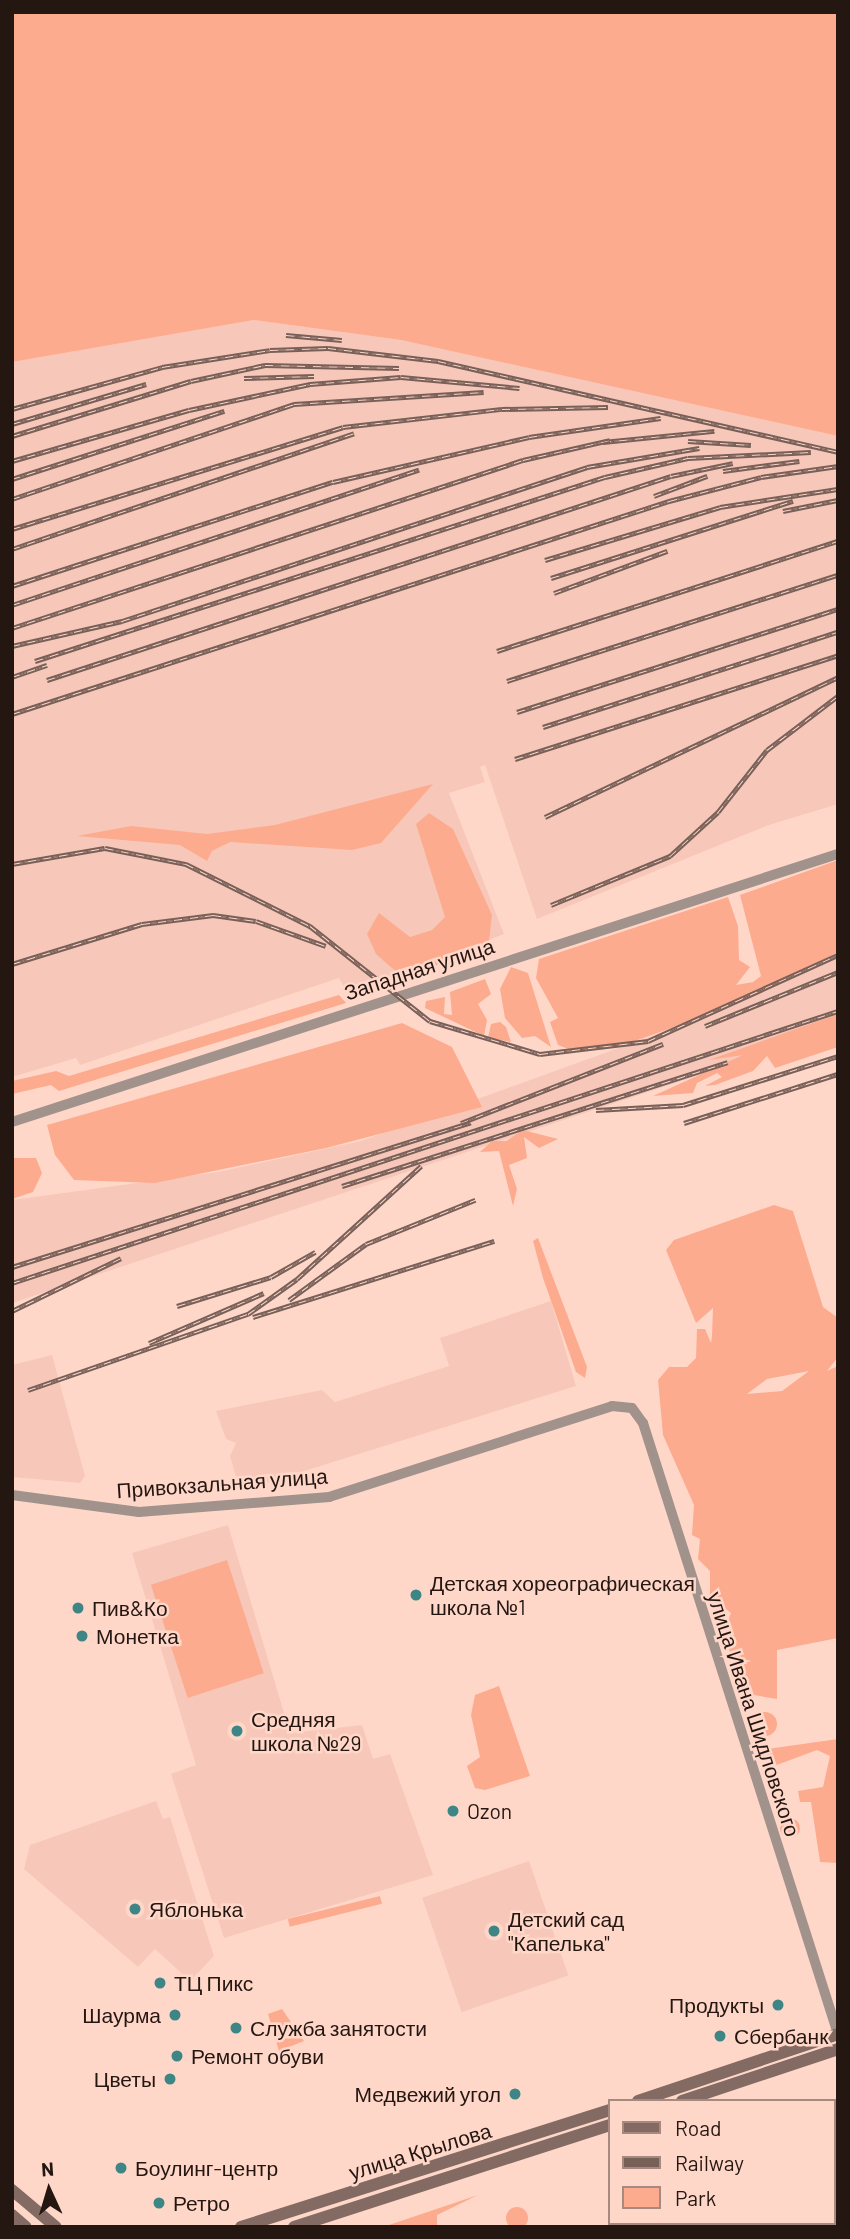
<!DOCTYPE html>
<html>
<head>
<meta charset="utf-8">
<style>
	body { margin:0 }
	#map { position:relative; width:850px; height:2239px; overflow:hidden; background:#ffd7c9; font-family:Barlow,sans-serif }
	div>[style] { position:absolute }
	.built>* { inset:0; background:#f7c8b9; transform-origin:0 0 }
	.green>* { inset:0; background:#fdab8e; transform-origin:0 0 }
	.round { border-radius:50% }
	.tertiary>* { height:10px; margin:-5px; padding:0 5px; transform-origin:5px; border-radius:5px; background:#a2928c }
	.secondary>* { height:12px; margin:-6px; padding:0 6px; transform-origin:6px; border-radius:6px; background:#836b63 }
	.rail>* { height:5px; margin-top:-2.5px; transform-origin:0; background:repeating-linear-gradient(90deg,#ffd7c9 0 8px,#786058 0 16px); box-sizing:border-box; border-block:2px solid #786058 }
	.dots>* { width:19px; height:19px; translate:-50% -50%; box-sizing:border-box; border:4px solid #ffd7c9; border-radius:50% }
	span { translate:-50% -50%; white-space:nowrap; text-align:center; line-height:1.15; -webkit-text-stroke:5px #ffd7c9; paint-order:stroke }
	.street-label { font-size:21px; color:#241611 }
	.poi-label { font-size:21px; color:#241611 }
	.left { translate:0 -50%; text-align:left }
	.right { translate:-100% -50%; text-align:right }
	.frame { position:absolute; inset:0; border:14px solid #241611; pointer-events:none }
	.legend { position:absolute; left:608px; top:2099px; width:228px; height:126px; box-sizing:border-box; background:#ffd7c9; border:2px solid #a78a7f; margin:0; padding:9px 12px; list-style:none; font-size:21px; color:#241611 }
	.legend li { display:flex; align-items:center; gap:14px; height:35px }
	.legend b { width:35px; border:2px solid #a78a7f }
	.north { position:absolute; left:14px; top:2155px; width:70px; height:70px; -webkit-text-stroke:5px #ffd7c9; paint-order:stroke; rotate:356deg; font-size:19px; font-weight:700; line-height:28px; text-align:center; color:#241611 }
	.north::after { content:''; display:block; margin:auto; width:24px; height:32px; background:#241611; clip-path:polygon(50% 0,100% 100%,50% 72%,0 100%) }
</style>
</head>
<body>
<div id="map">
	<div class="built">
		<div style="clip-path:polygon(254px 320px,401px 340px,838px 436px,838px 804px,769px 825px,537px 919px,485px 765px,480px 767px,485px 782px,449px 793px,504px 934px,348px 994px,339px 978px,80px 1065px,76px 1058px,12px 1077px,12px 362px)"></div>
		<div style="clip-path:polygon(838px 942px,838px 1029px,12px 1303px,12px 1200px,218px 1172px,361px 1141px,660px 1033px)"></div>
		<div style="clip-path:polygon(551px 1301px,576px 1386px,240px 1491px,230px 1456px,236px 1443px,226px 1439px,216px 1411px,322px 1390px,335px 1402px,449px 1366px,440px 1338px)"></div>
		<div style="clip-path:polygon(52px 1355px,85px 1476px,80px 1483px,12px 1477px,12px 1365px)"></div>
		<div style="clip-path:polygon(228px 1525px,290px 1733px,362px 1725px,373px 1759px,390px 1754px,433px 1875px,224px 1938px,171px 1774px,196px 1765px,132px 1553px)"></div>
		<div style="clip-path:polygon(156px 1801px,163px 1819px,170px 1817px,214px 1956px,190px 1981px,155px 1949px,138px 1967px,24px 1869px,30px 1845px)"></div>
		<div style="left:529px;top:1861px;width:121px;height:113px;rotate:71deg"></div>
	</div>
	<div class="green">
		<div style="clip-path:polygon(12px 12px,838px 12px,838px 436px,401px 340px,254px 320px,12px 362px)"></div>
		<div style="clip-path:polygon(433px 784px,381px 843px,352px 850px,230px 842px,212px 851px,207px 861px,180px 845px,77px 836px,131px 826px,207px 834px,275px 825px)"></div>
		<div style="clip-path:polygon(429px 813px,453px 829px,492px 915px,488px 949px,401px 976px,376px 954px,367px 934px,379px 913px,410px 937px,432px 930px,445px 917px,416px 824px)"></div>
		<div style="clip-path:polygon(838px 860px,838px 952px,759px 994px,663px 1031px,618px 1047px,576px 1052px,558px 1045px,550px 1022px,558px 1018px,536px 978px,539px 959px,728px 897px,738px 926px,739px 960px,750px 967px,736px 985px,753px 982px,761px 976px,740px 895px)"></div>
		<div style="clip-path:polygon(511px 967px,528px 973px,551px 1047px,535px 1036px,522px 1038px,505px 1018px,500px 989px)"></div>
		<div style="clip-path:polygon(485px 979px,491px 994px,478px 1004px,487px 1020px,484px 1036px,425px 1008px,426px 1001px,445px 997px,444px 1014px,452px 1015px,450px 992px)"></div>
		<div style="clip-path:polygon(339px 995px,346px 1003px,59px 1091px,51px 1085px,12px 1094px,12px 1081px,56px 1071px,69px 1076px)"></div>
		<div style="clip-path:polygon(838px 1014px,838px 1047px,775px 1068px,767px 1056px,753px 1071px,715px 1085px,705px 1086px,722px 1077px,717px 1073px,697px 1083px,693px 1093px,653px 1096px,743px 1055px,709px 1060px)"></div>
		<div style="clip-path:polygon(500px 1022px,506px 1027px,511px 1042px,488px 1038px,491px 1024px)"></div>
		<div style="clip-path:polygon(402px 1023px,452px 1047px,482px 1107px,326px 1148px,155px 1183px,74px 1180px,55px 1155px,47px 1125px)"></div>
		<div style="clip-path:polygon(523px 1130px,558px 1139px,539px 1148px,524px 1137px,527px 1158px,509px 1165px,517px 1189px,513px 1206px,499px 1151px,480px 1152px,492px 1141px,506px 1141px)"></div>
		<div style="clip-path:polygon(12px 1158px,36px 1158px,42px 1173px,33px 1192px,12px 1199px)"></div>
		<div style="clip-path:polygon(evenodd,774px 1205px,793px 1211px,823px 1307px,838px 1318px,838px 1357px,827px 1371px,838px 1366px,838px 1638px,777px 1650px,777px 1699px,748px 1694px,740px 1681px,723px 1633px,731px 1613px,710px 1596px,710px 1571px,698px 1559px,700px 1539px,692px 1535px,694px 1505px,663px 1435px,658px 1380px,669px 1367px,687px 1367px,696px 1358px,697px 1329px,705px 1329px,711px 1343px,712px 1336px,713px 1308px,696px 1323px,666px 1250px,674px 1240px,774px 1205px,809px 1371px,782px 1391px,747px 1394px,767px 1379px,809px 1371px)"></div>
		<div style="clip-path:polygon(538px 1238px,587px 1367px,585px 1378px,576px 1372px,543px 1278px,533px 1241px)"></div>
		<div style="left:227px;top:1560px;width:119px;height:80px;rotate:72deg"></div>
		<div style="clip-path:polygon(499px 1686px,530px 1776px,485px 1790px,475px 1788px,467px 1766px,480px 1757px,471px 1715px,475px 1695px)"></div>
		<div class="round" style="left:753px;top:1712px;width:24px;height:24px"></div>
		<div style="clip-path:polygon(838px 1739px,838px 1863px,820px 1862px,811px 1802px,800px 1802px,798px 1791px,823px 1787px,830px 1756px,817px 1750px,774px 1766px,761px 1750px)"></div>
		<div class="round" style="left:780px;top:1818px;width:20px;height:20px"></div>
		<div style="left:380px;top:1896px;width:8px;height:95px;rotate:76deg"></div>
		<div style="clip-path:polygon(282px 2009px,304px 2041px,279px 2051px,268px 2014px)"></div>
		<div style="clip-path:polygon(478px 2195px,437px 2215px,437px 2227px,383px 2227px)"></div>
		<div class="round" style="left:506px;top:2207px;width:22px;height:22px"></div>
	</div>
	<div class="tertiary">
		<div style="left:12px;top:1122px;width:868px;rotate:-17.98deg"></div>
		<div style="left:12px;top:1495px;width:128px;rotate:7.6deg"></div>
		<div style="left:139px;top:1512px;width:191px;rotate:-4.5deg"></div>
		<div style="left:329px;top:1497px;width:297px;rotate:-17.8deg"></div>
		<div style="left:612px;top:1406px;width:20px;rotate:6deg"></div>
		<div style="left:632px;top:1408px;width:19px;rotate:54deg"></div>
		<div style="left:643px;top:1423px;width:641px;rotate:72.3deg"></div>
	</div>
	<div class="secondary">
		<div style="left:638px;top:2101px;width:211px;rotate:-18.5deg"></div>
		<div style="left:682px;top:2101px;width:164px;rotate:-18.4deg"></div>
		<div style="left:12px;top:2190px;width:57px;rotate:40.1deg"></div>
		<div style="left:12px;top:2215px;width:18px;rotate:41deg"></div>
		<div style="left:241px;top:2227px;width:387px;rotate:-17.6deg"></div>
		<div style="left:294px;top:2227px;width:332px;rotate:-17.9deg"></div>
	</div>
	<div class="rail">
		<div style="left:286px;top:335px;width:56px;rotate:5.1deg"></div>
		<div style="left:244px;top:378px;width:70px;rotate:-1.6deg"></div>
		<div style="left:12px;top:409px;width:156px;rotate:-15.6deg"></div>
		<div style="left:162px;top:367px;width:109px;rotate:-8.9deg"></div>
		<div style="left:270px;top:350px;width:58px;rotate:-2deg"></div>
		<div style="left:328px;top:348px;width:111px;rotate:6.7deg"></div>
		<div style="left:438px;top:361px;width:410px;rotate:12.8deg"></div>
		<div style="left:12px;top:424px;width:140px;rotate:-16.6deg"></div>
		<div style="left:12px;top:436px;width:187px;rotate:-17.1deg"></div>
		<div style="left:191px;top:381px;width:76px;rotate:-12.2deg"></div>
		<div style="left:265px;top:365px;width:134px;rotate:1.3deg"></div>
		<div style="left:688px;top:441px;width:63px;rotate:3.6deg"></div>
		<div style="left:603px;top:442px;width:112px;rotate:-5.7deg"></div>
		<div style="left:12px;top:461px;width:184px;rotate:-16.1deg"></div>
		<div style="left:189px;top:410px;width:124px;rotate:-12.1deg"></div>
		<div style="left:310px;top:384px;width:91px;rotate:-4.4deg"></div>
		<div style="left:401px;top:377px;width:119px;rotate:5.3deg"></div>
		<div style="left:723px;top:471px;width:77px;rotate:-7.5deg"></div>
		<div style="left:12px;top:479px;width:223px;rotate:-17.8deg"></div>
		<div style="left:654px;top:496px;width:57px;rotate:-20.7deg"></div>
		<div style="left:12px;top:499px;width:298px;rotate:-18.6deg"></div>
		<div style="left:294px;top:404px;width:190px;rotate:-3.6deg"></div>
		<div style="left:783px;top:511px;width:56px;rotate:-11.3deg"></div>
		<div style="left:12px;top:529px;width:346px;rotate:-17.1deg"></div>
		<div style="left:343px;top:427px;width:160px;rotate:-6.5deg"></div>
		<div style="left:502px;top:409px;width:106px;rotate:-1.1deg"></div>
		<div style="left:12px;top:549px;width:361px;rotate:-18.7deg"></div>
		<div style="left:545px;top:560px;width:183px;rotate:-16.8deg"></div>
		<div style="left:720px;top:507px;width:119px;rotate:-8.7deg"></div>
		<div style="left:551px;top:578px;width:254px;rotate:-17.7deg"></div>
		<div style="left:12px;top:586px;width:337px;rotate:-18deg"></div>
		<div style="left:333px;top:482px;width:201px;rotate:-12.9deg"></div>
		<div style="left:529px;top:437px;width:133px;rotate:-8.2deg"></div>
		<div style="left:554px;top:593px;width:121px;rotate:-20.4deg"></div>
		<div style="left:12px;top:605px;width:429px;rotate:-18.4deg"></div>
		<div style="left:12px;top:628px;width:538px;rotate:-18.2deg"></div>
		<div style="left:523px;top:460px;width:89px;rotate:-12.9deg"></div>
		<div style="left:12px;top:646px;width:113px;rotate:-12.8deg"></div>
		<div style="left:122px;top:621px;width:490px;rotate:-18.3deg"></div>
		<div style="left:587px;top:467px;width:114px;rotate:-9.6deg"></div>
		<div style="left:497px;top:651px;width:358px;rotate:-17.9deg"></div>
		<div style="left:35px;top:661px;width:599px;rotate:-17.89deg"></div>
		<div style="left:605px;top:477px;width:85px;rotate:-12.9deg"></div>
		<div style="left:688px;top:458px;width:123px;rotate:-2.8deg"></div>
		<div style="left:12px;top:677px;width:37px;rotate:-19deg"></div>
		<div style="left:47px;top:680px;width:656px;rotate:-18.1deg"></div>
		<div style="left:671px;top:476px;width:63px;rotate:-11.8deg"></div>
		<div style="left:507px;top:681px;width:348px;rotate:-17.8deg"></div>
		<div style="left:517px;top:712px;width:337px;rotate:-17.8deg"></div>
		<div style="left:12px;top:714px;width:691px;rotate:-17.96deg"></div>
		<div style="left:669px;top:501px;width:95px;rotate:-14.6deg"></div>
		<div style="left:761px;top:477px;width:78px;rotate:-8.1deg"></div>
		<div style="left:543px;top:727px;width:310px;rotate:-17.9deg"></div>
		<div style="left:515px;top:759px;width:339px;rotate:-17.8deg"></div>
		<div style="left:545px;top:817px;width:325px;rotate:-25.5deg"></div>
		<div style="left:12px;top:864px;width:94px;rotate:-9.8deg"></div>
		<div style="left:105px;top:848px;width:83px;rotate:11.2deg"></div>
		<div style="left:186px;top:864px;width:139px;rotate:26.6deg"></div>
		<div style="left:310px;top:926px;width:153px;rotate:38.4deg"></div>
		<div style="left:430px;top:1021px;width:115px;rotate:16.7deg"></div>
		<div style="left:540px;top:1054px;width:109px;rotate:-6.9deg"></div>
		<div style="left:648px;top:1041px;width:209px;rotate:-24.4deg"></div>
		<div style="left:551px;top:905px;width:129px;rotate:-22.4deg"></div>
		<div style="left:670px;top:856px;width:65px;rotate:-42.5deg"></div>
		<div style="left:718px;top:812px;width:79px;rotate:-51.7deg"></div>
		<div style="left:767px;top:750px;width:89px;rotate:-37.3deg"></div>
		<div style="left:12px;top:964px;width:136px;rotate:-17.1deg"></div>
		<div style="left:142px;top:924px;width:72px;rotate:-7.2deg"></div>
		<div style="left:213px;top:915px;width:43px;rotate:7.9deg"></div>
		<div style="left:256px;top:921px;width:74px;rotate:19.7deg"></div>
		<div style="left:705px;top:1026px;width:144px;rotate:-22.1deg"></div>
		<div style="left:596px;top:1110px;width:87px;rotate:-3.3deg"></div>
		<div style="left:683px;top:1105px;width:163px;rotate:-17.5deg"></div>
		<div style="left:461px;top:1123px;width:217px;rotate:-21.4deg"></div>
		<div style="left:684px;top:1123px;width:162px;rotate:-17.7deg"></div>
		<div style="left:342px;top:1186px;width:405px;rotate:-17.8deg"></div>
		<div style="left:12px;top:1267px;width:481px;rotate:-17.5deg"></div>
		<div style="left:12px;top:1283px;width:870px;rotate:-18.23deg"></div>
		<div style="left:289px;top:1300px;width:95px;rotate:-36deg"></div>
		<div style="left:366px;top:1244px;width:118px;rotate:-22deg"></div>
		<div style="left:177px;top:1306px;width:98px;rotate:-17.1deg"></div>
		<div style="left:271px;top:1277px;width:51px;rotate:-29.6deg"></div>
		<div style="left:12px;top:1311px;width:121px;rotate:-25.9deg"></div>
		<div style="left:253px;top:1317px;width:253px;rotate:-17.5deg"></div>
		<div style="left:149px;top:1343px;width:125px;rotate:-23.5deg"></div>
		<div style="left:28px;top:1390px;width:233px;rotate:-19.1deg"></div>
		<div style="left:248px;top:1314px;width:60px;rotate:-35.5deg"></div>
		<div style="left:297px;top:1279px;width:168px;rotate:-42.3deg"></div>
	</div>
	<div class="dots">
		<div style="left:416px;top:1595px;background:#3e8685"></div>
		<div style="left:78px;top:1608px;background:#3e8685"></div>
		<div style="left:82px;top:1636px;background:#3e8685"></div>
		<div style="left:237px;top:1731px;background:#3e8685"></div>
		<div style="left:453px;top:1811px;background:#3e8685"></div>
		<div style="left:135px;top:1909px;background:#3e8685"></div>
		<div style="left:494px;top:1931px;background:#3e8685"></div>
		<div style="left:160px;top:1983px;background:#3e8685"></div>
		<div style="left:778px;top:2005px;background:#3e8685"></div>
		<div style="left:175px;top:2015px;background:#3e8685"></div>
		<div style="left:236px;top:2028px;background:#3e8685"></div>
		<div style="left:720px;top:2036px;background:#3e8685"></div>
		<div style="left:177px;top:2056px;background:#3e8685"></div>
		<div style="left:170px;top:2079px;background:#3e8685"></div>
		<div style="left:515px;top:2094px;background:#3e8685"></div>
		<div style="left:121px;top:2168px;background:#3e8685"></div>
		<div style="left:159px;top:2203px;background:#3e8685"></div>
	</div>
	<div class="street-label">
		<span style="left:419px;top:969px;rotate:-18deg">Западная улица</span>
		<span style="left:222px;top:1483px;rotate:-4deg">Привокзальная улица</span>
		<span style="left:754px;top:1714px;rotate:72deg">улица Ивана Шидловского</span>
		<span style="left:420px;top:2151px;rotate:-17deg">улица Крылова</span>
	</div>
	<div class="poi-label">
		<span class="left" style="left:430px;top:1595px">Детская хореографическая<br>школа №1</span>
		<span class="left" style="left:92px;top:1608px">Пив&amp;Ко</span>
		<span class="left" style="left:96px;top:1636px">Монетка</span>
		<span class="left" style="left:251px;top:1731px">Средняя<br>школа №29</span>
		<span class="left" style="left:467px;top:1811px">Ozon</span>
		<span class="left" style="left:149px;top:1909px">Яблонька</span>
		<span class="left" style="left:508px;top:1931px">Детский сад<br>"Капелька"</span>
		<span class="left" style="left:174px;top:1983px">ТЦ Пикс</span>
		<span class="right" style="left:764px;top:2005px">Продукты</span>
		<span class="right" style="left:161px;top:2015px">Шаурма</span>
		<span class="left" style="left:250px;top:2028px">Служба занятости</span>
		<span class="left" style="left:734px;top:2036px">Сбербанк</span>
		<span class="left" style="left:191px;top:2056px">Ремонт обуви</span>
		<span class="right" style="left:156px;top:2079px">Цветы</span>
		<span class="right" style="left:501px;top:2094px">Медвежий угол</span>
		<span class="left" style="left:135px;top:2168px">Боулинг-центр</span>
		<span class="left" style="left:173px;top:2203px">Ретро</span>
	</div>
	<div class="frame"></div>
	<ul class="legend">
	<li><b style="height:9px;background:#836b63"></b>Road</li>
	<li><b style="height:9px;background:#786058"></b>Railway</li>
	<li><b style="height:19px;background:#fdab8e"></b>Park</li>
	</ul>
	<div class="north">N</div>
</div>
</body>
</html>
